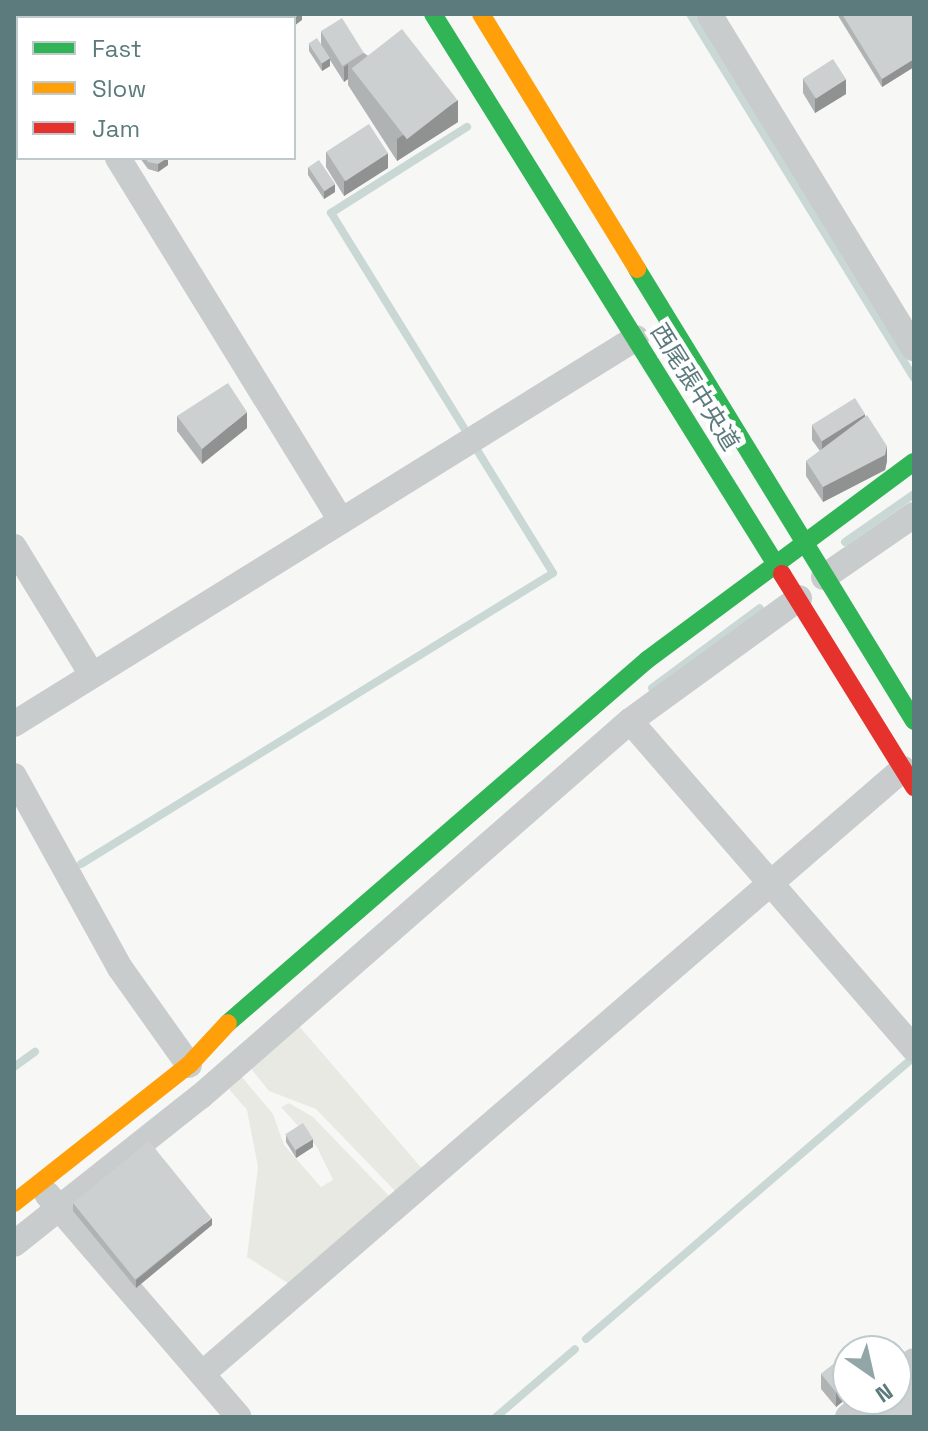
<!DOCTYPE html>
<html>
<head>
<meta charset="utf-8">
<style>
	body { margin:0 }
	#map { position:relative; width:928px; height:1431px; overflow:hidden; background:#f7f7f6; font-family:"Space Grotesk","Noto Sans JP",sans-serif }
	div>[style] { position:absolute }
	.green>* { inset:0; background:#e8e9e3 }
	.stream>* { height:8px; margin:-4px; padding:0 4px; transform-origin:4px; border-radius:4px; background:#cad8d5 }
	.street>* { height:26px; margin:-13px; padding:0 13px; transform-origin:13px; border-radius:13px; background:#c9cccc }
	.fast>* { height:18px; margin:-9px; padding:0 9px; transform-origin:9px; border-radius:9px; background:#30b455 }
	.slow>* { height:18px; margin:-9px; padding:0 9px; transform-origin:9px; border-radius:9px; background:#ff9f0a }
	.jam>* { height:18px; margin:-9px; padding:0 9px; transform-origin:9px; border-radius:9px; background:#e5322d }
	.wall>* { inset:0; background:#b0b3b3; transform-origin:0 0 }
	.shaded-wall>* { inset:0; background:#909292 }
	.building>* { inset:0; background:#cdd0d0; transform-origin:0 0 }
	span { translate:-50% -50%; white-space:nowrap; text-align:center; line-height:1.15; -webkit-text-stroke:8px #fff; paint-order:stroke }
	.street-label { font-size:24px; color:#5c7b7d }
	.frame { position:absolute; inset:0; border:16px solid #5c7b7d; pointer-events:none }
	.legend { position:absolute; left:16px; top:16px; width:280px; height:144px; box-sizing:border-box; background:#fff; border:2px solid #becacb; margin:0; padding:10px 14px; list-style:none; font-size:24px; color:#5c7b7d }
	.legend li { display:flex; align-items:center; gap:16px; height:40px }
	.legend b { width:40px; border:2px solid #becacb }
	.north { position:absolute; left:832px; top:1335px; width:80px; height:80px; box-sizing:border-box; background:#fff; border:2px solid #becacb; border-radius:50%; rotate:146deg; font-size:22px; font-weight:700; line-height:32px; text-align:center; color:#5c7b7d }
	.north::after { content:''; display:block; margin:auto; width:28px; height:36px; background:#92a6a7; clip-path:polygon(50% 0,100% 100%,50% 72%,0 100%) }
</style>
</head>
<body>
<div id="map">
	<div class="green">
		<div style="clip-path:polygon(298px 1025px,425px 1172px,399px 1195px,316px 1109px,269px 1091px,249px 1066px)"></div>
		<div style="clip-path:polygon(241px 1076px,273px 1114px,284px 1145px,321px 1187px,333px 1180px,317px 1147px,281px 1107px,289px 1103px,313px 1117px,394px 1201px,294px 1287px,247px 1257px,258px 1167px,247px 1110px,229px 1089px)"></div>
	</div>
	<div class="stream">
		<div style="left:690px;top:14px;width:427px;rotate:58.4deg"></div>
		<div style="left:464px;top:428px;width:253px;rotate:-121.7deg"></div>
		<div style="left:331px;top:213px;width:161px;rotate:-32.3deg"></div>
		<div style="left:845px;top:542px;width:84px;rotate:-34.8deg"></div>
		<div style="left:652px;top:688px;width:134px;rotate:-36.5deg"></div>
		<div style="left:81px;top:864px;width:554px;rotate:-31.65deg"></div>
		<div style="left:553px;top:573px;width:145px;rotate:-121.7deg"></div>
		<div style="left:14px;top:1067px;width:26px;rotate:-36deg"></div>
		<div style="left:586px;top:1339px;width:428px;rotate:-40.7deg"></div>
		<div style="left:496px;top:1417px;width:104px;rotate:-40.7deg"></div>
	</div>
	<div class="street">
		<div style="left:709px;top:14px;width:392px;rotate:58.5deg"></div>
		<div style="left:224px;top:18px;width:8px;rotate:-30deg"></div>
		<div style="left:14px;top:130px;width:4px;rotate:-27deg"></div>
		<div style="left:118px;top:158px;width:426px;rotate:58.4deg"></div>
		<div style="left:14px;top:547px;width:150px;rotate:58.6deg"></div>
		<div style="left:824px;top:577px;width:109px;rotate:-34.6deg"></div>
		<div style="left:630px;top:721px;width:434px;rotate:49.1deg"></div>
		<div style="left:14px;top:724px;width:732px;rotate:-31.82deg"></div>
		<div style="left:14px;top:776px;width:219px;rotate:61.1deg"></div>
		<div style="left:120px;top:968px;width:119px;rotate:54.6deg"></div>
		<div style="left:47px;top:1194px;width:294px;rotate:49.3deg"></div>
		<div style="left:14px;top:1244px;width:238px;rotate:-38.4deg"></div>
		<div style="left:201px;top:1096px;width:570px;rotate:-41.16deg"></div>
		<div style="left:630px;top:721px;width:209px;rotate:-36deg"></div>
		<div style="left:202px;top:1374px;width:926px;rotate:-40.8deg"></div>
		<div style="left:896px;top:1376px;width:23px;rotate:-40deg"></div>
		<div style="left:848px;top:1417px;width:28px;rotate:-41deg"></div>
	</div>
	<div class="fast">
		<div style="left:433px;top:14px;width:660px;rotate:58.07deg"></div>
		<div style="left:637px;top:269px;width:530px;rotate:58.5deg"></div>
		<div style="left:228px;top:1023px;width:554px;rotate:-40.9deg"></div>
		<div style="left:647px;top:660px;width:332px;rotate:-36.6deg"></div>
	</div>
	<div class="slow">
		<div style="left:481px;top:14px;width:299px;rotate:58.5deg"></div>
		<div style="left:14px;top:1203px;width:223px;rotate:-38.3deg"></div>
		<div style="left:189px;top:1065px;width:57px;rotate:-47.1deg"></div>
	</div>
	<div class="jam">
		<div style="left:782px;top:574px;width:251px;rotate:58.2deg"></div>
	</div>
	<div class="wall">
		<div style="left:144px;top:14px;width:38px;height:4px"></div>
		<div style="clip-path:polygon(837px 14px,914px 14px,914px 67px,882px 87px)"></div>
		<div style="clip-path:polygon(321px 31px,364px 53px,458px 122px,397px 161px,348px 85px,348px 79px,344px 82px,330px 60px,330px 66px,322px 71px,309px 51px,309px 44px,321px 44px)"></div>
		<div style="clip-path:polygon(803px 78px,846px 94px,815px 113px,803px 93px)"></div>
		<div style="clip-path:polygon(326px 152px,388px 168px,344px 196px,326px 167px)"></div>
		<div style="clip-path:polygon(140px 158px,168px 158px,168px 165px,158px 172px,148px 169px)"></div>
		<div style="clip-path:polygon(308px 167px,335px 192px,324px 199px,308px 175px)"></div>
		<div style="clip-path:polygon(177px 416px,247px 428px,202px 464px,177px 431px)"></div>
		<div style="clip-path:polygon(865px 417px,887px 461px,885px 470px,823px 502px,806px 476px,806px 461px,820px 451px,812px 440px,812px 425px)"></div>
		<div style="clip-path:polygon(286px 1135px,313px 1147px,296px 1158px,286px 1142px)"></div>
		<div style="clip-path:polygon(73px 1203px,212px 1225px,136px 1288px,73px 1211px)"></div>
		<div style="clip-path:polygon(848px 1353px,848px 1397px,836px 1407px,821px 1389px,821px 1374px)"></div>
	</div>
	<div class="shaded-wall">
		<div style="clip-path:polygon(172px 14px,182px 14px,182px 18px,164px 18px)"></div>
		<div style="clip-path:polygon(300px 14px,302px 14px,302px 20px,294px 26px,294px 18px)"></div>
		<div style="clip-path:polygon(330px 58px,330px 66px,322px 71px,322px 63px)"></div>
		<div style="clip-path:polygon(914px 59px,914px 67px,882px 87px,882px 79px)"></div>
		<div style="clip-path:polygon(348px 64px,348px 79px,344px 82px,344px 67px)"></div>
		<div style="clip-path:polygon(846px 79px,846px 94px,815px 113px,815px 98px)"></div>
		<div style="clip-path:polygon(458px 100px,458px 122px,397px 161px,397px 139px)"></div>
		<div style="clip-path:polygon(388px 153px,388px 168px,344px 196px,344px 181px)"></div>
		<div style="clip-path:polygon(168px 158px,168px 165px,158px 172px,158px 164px)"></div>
		<div style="clip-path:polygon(335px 184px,335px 192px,324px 199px,324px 191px)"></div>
		<div style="clip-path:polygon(247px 412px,247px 428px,202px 464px,202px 449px)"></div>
		<div style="clip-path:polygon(865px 414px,865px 429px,822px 456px,822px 441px)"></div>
		<div style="clip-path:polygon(887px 446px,887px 461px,885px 470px,823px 502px,823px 487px)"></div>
		<div style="clip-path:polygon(313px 1139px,313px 1147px,296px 1158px,296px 1150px)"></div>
		<div style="clip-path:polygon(212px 1218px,212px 1225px,136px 1288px,136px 1280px)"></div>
		<div style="clip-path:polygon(848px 1382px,848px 1397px,836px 1407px,836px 1392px)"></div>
	</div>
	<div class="building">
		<div style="clip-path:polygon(151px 14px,172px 14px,164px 18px,153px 18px)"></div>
		<div style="clip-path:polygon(842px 14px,914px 14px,914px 59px,882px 79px)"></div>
		<div style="left:342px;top:18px;width:41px;height:25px;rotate:58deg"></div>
		<div style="left:402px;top:29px;width:90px;height:64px;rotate:52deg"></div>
		<div style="left:317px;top:38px;width:24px;height:10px;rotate:57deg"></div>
		<div style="left:833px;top:59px;width:24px;height:36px;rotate:57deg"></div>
		<div style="left:369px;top:124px;width:35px;height:51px;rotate:57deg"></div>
		<div style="clip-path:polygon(145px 158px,167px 158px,158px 164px,148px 162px)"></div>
		<div style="left:319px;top:160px;width:29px;height:13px;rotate:56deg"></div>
		<div style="clip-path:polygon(228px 383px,247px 412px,202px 449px,177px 416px)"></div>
		<div style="left:855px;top:398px;width:19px;height:51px;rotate:58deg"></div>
		<div style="clip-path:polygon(867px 415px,887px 446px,885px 455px,823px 487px,806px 461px)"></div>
		<div style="left:303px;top:1123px;width:19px;height:21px;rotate:58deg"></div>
		<div style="left:149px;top:1141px;width:99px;height:98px;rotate:51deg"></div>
		<div style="clip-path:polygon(847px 1353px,848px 1382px,836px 1392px,821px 1374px)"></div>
		<div style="clip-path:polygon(914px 1365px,914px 1417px,864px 1417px,858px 1411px,873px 1399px,896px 1399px,896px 1380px)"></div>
	</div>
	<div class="street-label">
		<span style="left:695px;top:387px;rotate:58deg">西尾張中央道</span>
	</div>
	<div class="frame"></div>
	<ul class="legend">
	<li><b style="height:10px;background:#30b455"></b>Fast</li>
	<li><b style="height:10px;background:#ff9f0a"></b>Slow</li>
	<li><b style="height:10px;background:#e5322d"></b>Jam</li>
	</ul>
	<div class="north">N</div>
</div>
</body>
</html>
